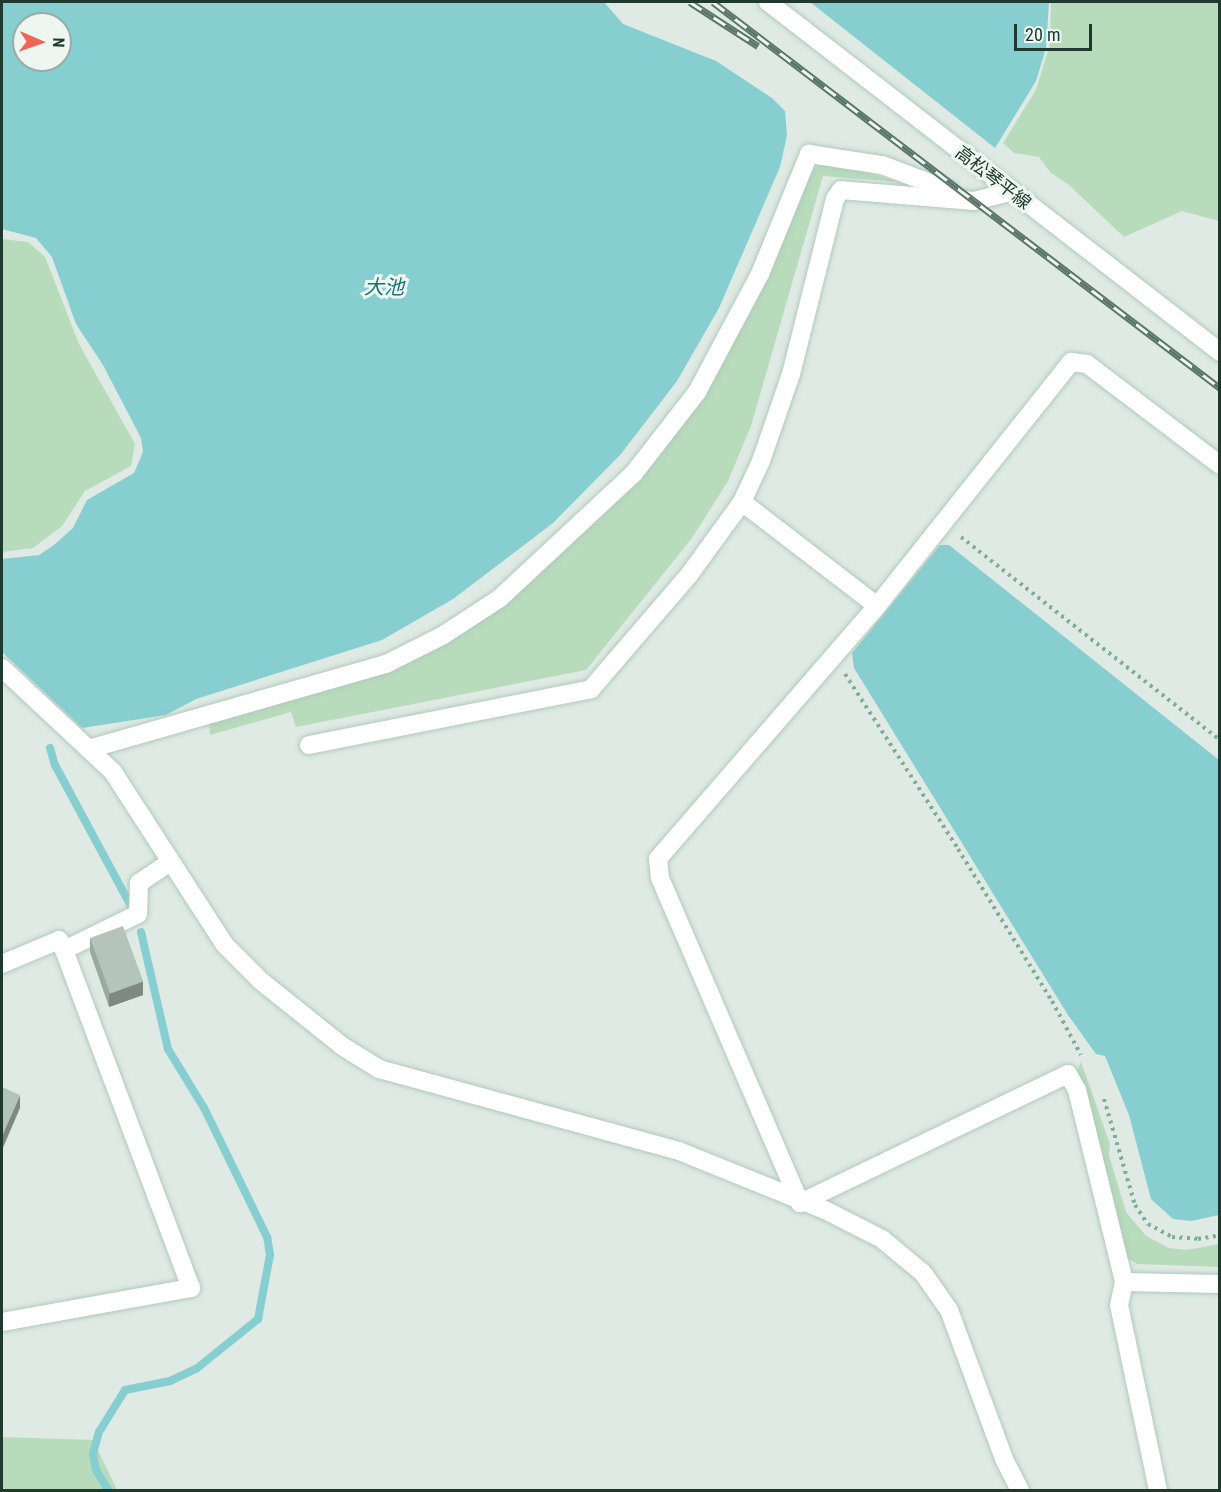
<!DOCTYPE html>
<html>
<head>
<meta charset="utf-8">
<style>
	body { margin:0 }
	#map { position:relative; width:1221px; height:1492px; overflow:hidden; background:#deeae3; font-family:"Roboto Condensed","Noto Sans JP",sans-serif }
	div>[style] { position:absolute }
	.green>* { inset:0; background:#b7dbbb }
	.water>* { inset:0; background:#86cecf }
	.stream>* { height:8px; margin:-4px; padding:0 4px; transform-origin:4px; border-radius:4px; background:#86cecf }
	.path>* { height:4px; margin-top:-2px; transform-origin:0; background:repeating-linear-gradient(90deg,#7fad98 0 3px,transparent 0 7.5px) }
	.roads { filter:drop-shadow(0 0 2px #b2c9bd) drop-shadow(0 0 2px #b2c9bd) }
	.street>* { height:18px; margin:-9px; padding:0 9px; transform-origin:9px; border-radius:9px; background:#fff }
	.secondary>* { height:18px; margin:-9px; padding:0 9px; transform-origin:9px; border-radius:9px; background:#fff }
	.rail>* { height:7px; margin-top:-3.5px; transform-origin:0; background:repeating-linear-gradient(90deg,#eef6f1 0 14px,#5a756a 0 28px); box-sizing:border-box; border-block:2px solid #5a756a }
	.wall>* { inset:0; background:#9ba9a1 }
	.shaded-wall>* { inset:0; background:#7e8983 }
	.building>* { inset:0; background:#b4c4bb; transform-origin:0 0 }
	span { translate:-50% -50%; white-space:nowrap; text-align:center; line-height:1.15; -webkit-text-stroke:6px #eef6f1; paint-order:stroke }
	.street-label { font-size:18px; color:#20392f }
	.water-label { font-size:20px; color:#1b7174; font-style:italic }
	.frame { position:absolute; inset:0; border:3px solid #20392f; pointer-events:none }
	.north { position:absolute; left:12px; top:12px; width:60px; height:60px; box-sizing:border-box; background:#eef6f1; border:2px solid #9caaa3; border-radius:50%; rotate:92deg; font-size:16px; font-weight:700; line-height:24px; text-align:center; color:#20392f }
	.north::after { content:''; display:block; margin:auto; width:21px; height:27px; background:#f06655; clip-path:polygon(50% 0,100% 100%,50% 72%,0 100%) }
	.scale { position:absolute; left:1014px; top:24px; width:78px; height:27px; box-sizing:border-box; border:3px solid #20392f; border-top:0; padding-left:8px; font-size:18px; line-height:21px; white-space:nowrap; color:#20392f; -webkit-text-stroke:4px #eef6f1; paint-order:stroke }
</style>
</head>
<body>
<div id="map">
	<div class="green">
		<div style="clip-path:polygon(1051px 2px,1219px 2px,1219px 221px,1182px 211px,1124px 237px,1068px 184px,1051px 173px,1039px 157px,1014px 153px,1003px 143px,1036px 90px,1050px 44px)"></div>
		<div style="clip-path:polygon(822px 164px,839px 165px,901px 182px,823px 176px,751px 426px,728px 481px,692px 538px,586px 670px,296px 727px,291px 712px,210px 735px,209px 722px,415px 659px,664px 449px,809px 171px)"></div>
		<div style="clip-path:polygon(2px 239px,28px 242px,45px 257px,79px 344px,135px 444px,131px 466px,85px 491px,62px 526px,33px 548px,2px 552px)"></div>
		<div style="clip-path:polygon(1081px 1062px,1110px 1144px,1109px 1155px,1126px 1212px,1146px 1236px,1169px 1248px,1187px 1250px,1219px 1244px,1219px 1267px,1137px 1264px,1126px 1257px,1077px 1071px)"></div>
		<div style="clip-path:polygon(2px 1437px,93px 1440px,117px 1490px,2px 1490px)"></div>
	</div>
	<div class="water">
		<div style="clip-path:polygon(evenodd,2px 2px,604px 2px,623px 24px,716px 61px,772px 98px,785px 111px,787px 135px,780px 167px,719px 308px,677px 381px,621px 454px,553px 523px,453px 599px,382px 640px,196px 699px,166px 715px,82px 728px,2px 652px,2px 559px,39px 555px,54px 545px,73px 528px,87px 500px,134px 473px,143px 452px,141px 438px,103px 365px,76px 324px,52px 257px,36px 238px,2px 229px,2px 2px,24px 24px,60px 24px,60px 60px,24px 60px,24px 24px)"></div>
		<div style="clip-path:polygon(810px 2px,1049px 2px,1046px 48px,1036px 81px,995px 148px)"></div>
		<div style="clip-path:polygon(940px 545px,949px 545px,1219px 760px,1219px 1215px,1191px 1221px,1173px 1219px,1151px 1199px,1129px 1115px,1105px 1056px,1096px 1054px,1068px 1015px,854px 668px,852px 653px)"></div>
	</div>
	<div class="stream">
		<div style="left:50px;top:748px;width:18px;rotate:74deg"></div>
		<div style="left:55px;top:765px;width:160px;rotate:61.7deg"></div>
		<div style="left:108px;top:1490px;width:23px;rotate:-121deg"></div>
		<div style="left:96px;top:1470px;width:17px;rotate:-100deg"></div>
		<div style="left:93px;top:1453px;width:22px;rotate:-74deg"></div>
		<div style="left:99px;top:1432px;width:49px;rotate:-58.2deg"></div>
		<div style="left:125px;top:1390px;width:46px;rotate:-11.3deg"></div>
		<div style="left:170px;top:1381px;width:29px;rotate:-25deg"></div>
		<div style="left:196px;top:1369px;width:80px;rotate:-38.9deg"></div>
		<div style="left:258px;top:1319px;width:65px;rotate:-79.4deg"></div>
		<div style="left:270px;top:1255px;width:18px;rotate:-99deg"></div>
		<div style="left:267px;top:1237px;width:144px;rotate:-116deg"></div>
		<div style="left:204px;top:1108px;width:69px;rotate:-121.4deg"></div>
		<div style="left:168px;top:1049px;width:120px;rotate:-103deg"></div>
	</div>
	<div class="path">
		<div style="left:961px;top:537px;width:329px;rotate:38.1deg"></div>
		<div style="left:845px;top:674px;width:208px;rotate:57.1deg"></div>
		<div style="left:958px;top:849px;width:179px;rotate:58.3deg"></div>
		<div style="left:1052px;top:1001px;width:61px;rotate:61.8deg"></div>
		<div style="left:1104px;top:1099px;width:110px;rotate:73.7deg"></div>
		<div style="left:1135px;top:1205px;width:23px;rotate:56deg"></div>
		<div style="left:1148px;top:1224px;width:27px;rotate:28deg"></div>
		<div style="left:1172px;top:1237px;width:26px;rotate:4deg"></div>
		<div style="left:1198px;top:1239px;width:22px;rotate:-10deg"></div>
	</div>
	<div class="roads">
		<div class="street">
			<div style="left:1010px;top:192px;width:37px;rotate:166deg"></div>
			<div style="left:974px;top:201px;width:133px;rotate:-175.3deg"></div>
			<div style="left:841px;top:190px;width:11px;rotate:124deg"></div>
			<div style="left:835px;top:199px;width:180px;rotate:104.1deg"></div>
			<div style="left:791px;top:374px;width:92px;rotate:109deg"></div>
			<div style="left:761px;top:461px;width:45px;rotate:114.9deg"></div>
			<div style="left:742px;top:502px;width:170px;rotate:37.6deg"></div>
			<div style="left:877px;top:606px;width:335px;rotate:130.9deg"></div>
			<div style="left:658px;top:859px;width:19px;rotate:84deg"></div>
			<div style="left:660px;top:878px;width:354px;rotate:66.7deg"></div>
			<div style="left:800px;top:1203px;width:297px;rotate:-25.7deg"></div>
			<div style="left:1068px;top:1074px;width:18px;rotate:61deg"></div>
			<div style="left:1077px;top:1090px;width:198px;rotate:76.2deg"></div>
			<div style="left:1124px;top:1282px;width:24px;rotate:102deg"></div>
			<div style="left:1119px;top:1305px;width:189px;rotate:78.1deg"></div>
			<div style="left:877px;top:606px;width:312px;rotate:-51.5deg"></div>
			<div style="left:1071px;top:362px;width:16px;rotate:7deg"></div>
			<div style="left:1087px;top:364px;width:167px;rotate:37.2deg"></div>
			<div style="left:2px;top:668px;width:152px;rotate:43.1deg"></div>
			<div style="left:113px;top:772px;width:206px;rotate:57.1deg"></div>
			<div style="left:225px;top:945px;width:51px;rotate:45deg"></div>
			<div style="left:261px;top:981px;width:104px;rotate:38.7deg"></div>
			<div style="left:342px;top:1046px;width:44px;rotate:31.9deg"></div>
			<div style="left:379px;top:1069px;width:311px;rotate:15.3deg"></div>
			<div style="left:679px;top:1151px;width:157px;rotate:22deg"></div>
			<div style="left:825px;top:1210px;width:64px;rotate:27deg"></div>
			<div style="left:882px;top:1239px;width:53px;rotate:39.7deg"></div>
			<div style="left:923px;top:1273px;width:45px;rotate:54.9deg"></div>
			<div style="left:949px;top:1310px;width:159px;rotate:69.7deg"></div>
			<div style="left:1004px;top:1459px;width:35px;rotate:63deg"></div>
			<div style="left:309px;top:745px;width:288px;rotate:-11.2deg"></div>
			<div style="left:591px;top:689px;width:150px;rotate:-49.3deg"></div>
			<div style="left:689px;top:575px;width:90px;rotate:-54deg"></div>
			<div style="left:89px;top:749px;width:309px;rotate:-16deg"></div>
			<div style="left:386px;top:664px;width:63px;rotate:-26.6deg"></div>
			<div style="left:442px;top:636px;width:69px;rotate:-33.2deg"></div>
			<div style="left:500px;top:598px;width:183px;rotate:-43deg"></div>
			<div style="left:634px;top:473px;width:103px;rotate:-52.1deg"></div>
			<div style="left:697px;top:392px;width:134px;rotate:-61.9deg"></div>
			<div style="left:760px;top:274px;width:130px;rotate:-67.8deg"></div>
			<div style="left:809px;top:154px;width:74px;rotate:8.6deg"></div>
			<div style="left:882px;top:165px;width:71px;rotate:20.7deg"></div>
			<div style="left:2px;top:964px;width:62px;rotate:-22.8deg"></div>
			<div style="left:59px;top:940px;width:11px;rotate:63deg"></div>
			<div style="left:64px;top:950px;width:82px;rotate:-25.9deg"></div>
			<div style="left:138px;top:914px;width:31px;rotate:-88deg"></div>
			<div style="left:139px;top:883px;width:36px;rotate:-34deg"></div>
			<div style="left:1124px;top:1282px;width:96px;rotate:1.2deg"></div>
			<div style="left:2px;top:1322px;width:192px;rotate:-10.2deg"></div>
			<div style="left:191px;top:1288px;width:361px;rotate:-110.6deg"></div>
		</div>
		<div class="secondary">
			<div style="left:768px;top:2px;width:572px;rotate:37.75deg"></div>
		</div>
	</div>
	<div class="rail">
		<div style="left:690px;top:2px;width:81px;rotate:32.9deg"></div>
		<div style="left:713px;top:2px;width:637px;rotate:37.28deg"></div>
	</div>
	<div class="wall">
		<div style="clip-path:polygon(90px 938px,143px 995px,109px 1007px,90px 952px)"></div>
	</div>
	<div class="shaded-wall">
		<div style="clip-path:polygon(143px 981px,143px 995px,109px 1007px,109px 994px)"></div>
		<div style="clip-path:polygon(20px 1095px,20px 1108px,2px 1150px,2px 1136px)"></div>
	</div>
	<div class="building">
		<div style="left:123px;top:926px;width:59px;height:35px;rotate:70deg"></div>
		<div style="clip-path:polygon(2px 1087px,20px 1095px,2px 1136px)"></div>
	</div>
	<div class="street-label">
		<span style="left:993px;top:178px;rotate:38deg">高松琴平線</span>
	</div>
	<div class="water-label">
		<span style="left:384px;top:287px">大池</span>
	</div>
	<div class="frame"></div>
	<div class="north">N</div>
	<div class="scale">20 m</div>
</div>
</body>
</html>
